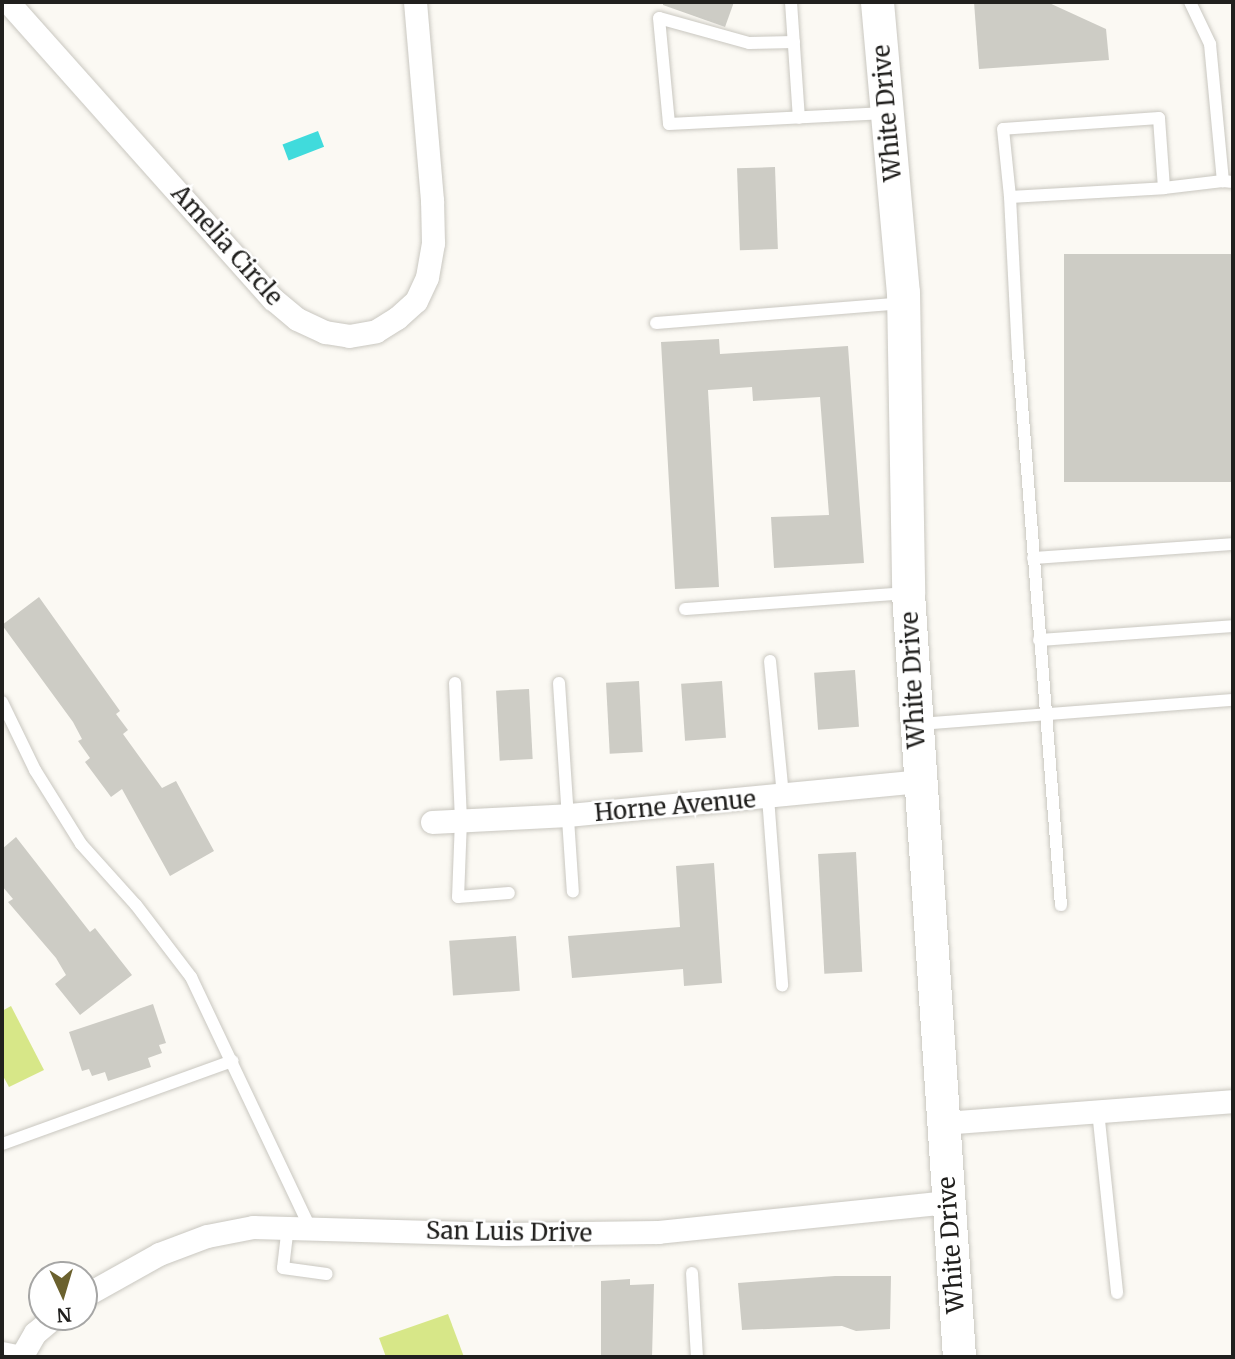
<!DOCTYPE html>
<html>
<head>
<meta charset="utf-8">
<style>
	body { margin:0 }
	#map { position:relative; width:1235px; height:1359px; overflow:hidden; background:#fbf9f3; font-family:Merriweather,serif }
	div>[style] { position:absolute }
	.green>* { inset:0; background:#d7e788 }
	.water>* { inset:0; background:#40dbdc; transform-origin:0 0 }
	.building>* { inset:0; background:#cdccc5; transform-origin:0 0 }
	.roads { filter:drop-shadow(0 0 2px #c9c7c0) drop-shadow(0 0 2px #c9c7c0) }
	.lane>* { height:12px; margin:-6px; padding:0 6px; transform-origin:6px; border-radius:6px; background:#fff }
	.street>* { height:23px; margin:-11.5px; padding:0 11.5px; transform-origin:11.5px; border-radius:11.5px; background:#fff }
	.secondary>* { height:33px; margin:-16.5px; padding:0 16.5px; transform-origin:16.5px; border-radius:16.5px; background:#fff }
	span { translate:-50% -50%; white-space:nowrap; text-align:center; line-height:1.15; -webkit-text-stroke:5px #fff; paint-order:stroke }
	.street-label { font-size:24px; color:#21201e }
	.frame { position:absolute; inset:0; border:4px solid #21201e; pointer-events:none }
	.north { position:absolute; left:28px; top:1261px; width:70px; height:70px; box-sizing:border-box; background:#fff; border:2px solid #a6a6a5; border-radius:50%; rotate:176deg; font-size:19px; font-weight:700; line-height:28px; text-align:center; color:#21201e }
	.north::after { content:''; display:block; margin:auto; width:24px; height:32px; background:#6b612e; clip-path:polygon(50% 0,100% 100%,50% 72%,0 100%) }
</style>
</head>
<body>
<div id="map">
	<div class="green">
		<div style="clip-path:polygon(11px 1006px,44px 1070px,9px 1087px,2px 1074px,2px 1011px)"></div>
		<div style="clip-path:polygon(448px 1314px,464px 1357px,386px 1357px,379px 1338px)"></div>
	</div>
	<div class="water">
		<div style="left:318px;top:131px;width:17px;height:38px;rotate:69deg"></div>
	</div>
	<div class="building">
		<div style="clip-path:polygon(663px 2px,734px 2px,725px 27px,663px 5px)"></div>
		<div style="clip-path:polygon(974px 2px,1047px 2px,1106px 29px,1109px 60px,979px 69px)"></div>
		<div style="left:775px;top:167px;width:82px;height:38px;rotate:88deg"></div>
		<div style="left:1233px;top:254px;width:228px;height:169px;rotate:90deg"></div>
		<div style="clip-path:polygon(719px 339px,720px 354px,848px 346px,864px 563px,774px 568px,771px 517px,829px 515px,820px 397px,753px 401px,752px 387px,708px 390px,719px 587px,675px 589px,661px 342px)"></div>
		<div style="clip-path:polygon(39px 597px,120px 711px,116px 714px,128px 730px,123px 734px,162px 788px,176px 781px,214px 851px,170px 876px,122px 789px,111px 797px,85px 762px,90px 758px,78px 741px,82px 739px,73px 722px,2px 625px)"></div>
		<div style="left:855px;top:670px;width:57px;height:41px;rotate:86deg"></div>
		<div style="left:639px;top:681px;width:71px;height:33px;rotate:87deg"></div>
		<div style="left:722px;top:681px;width:57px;height:41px;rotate:86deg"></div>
		<div style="left:529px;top:689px;width:70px;height:33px;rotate:87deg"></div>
		<div style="clip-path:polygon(16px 837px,90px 932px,95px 928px,132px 975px,80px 1015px,55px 984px,66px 975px,56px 958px,8px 902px,13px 899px,2px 886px,2px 849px)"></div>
		<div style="left:856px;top:852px;width:120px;height:38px;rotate:87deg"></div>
		<div style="clip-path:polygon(714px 863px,722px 983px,684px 986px,683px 969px,572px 978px,568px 936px,680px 927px,676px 866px)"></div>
		<div style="left:516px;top:936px;width:55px;height:67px;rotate:86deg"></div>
		<div style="clip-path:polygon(153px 1004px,166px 1043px,159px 1045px,162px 1053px,148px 1058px,151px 1067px,108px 1081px,105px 1072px,92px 1076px,89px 1069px,82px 1071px,69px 1032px)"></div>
		<div style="clip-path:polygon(835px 1276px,891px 1276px,890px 1329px,856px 1331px,842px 1326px,742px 1330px,738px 1283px)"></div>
		<div style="clip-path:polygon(630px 1279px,630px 1285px,654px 1284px,652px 1357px,601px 1357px,601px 1281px)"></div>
	</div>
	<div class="roads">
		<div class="lane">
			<div style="left:791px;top:2px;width:116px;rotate:86.1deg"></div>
			<div style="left:1190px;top:2px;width:47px;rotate:64.5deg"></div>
			<div style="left:1210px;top:44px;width:138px;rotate:84.6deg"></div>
			<div style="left:794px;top:42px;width:45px;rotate:178.7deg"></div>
			<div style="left:749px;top:43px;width:93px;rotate:-164.5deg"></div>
			<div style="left:659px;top:18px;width:106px;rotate:84.6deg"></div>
			<div style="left:669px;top:124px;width:217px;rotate:-2.9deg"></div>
			<div style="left:1164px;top:188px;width:70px;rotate:-94.1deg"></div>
			<div style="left:1159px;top:118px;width:156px;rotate:176deg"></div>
			<div style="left:1003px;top:129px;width:68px;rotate:84.1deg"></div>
			<div style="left:1010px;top:197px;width:154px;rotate:-3.3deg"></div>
			<div style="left:1164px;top:188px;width:59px;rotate:-6.8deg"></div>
			<div style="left:1223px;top:181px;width:10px;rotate:6deg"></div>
			<div style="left:1010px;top:197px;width:156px;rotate:87.1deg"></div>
			<div style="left:1018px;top:353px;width:554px;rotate:85.55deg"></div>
			<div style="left:656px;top:323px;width:248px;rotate:-4.6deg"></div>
			<div style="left:1033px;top:558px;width:200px;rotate:-4deg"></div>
			<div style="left:685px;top:609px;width:224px;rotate:-4.1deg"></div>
			<div style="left:1039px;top:640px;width:195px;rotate:-4.1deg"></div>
			<div style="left:770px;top:661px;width:136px;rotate:84.5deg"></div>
			<div style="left:455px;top:683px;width:137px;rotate:87.5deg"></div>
			<div style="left:461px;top:820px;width:77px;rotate:92.2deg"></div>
			<div style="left:458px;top:897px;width:51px;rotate:-4.5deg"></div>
			<div style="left:559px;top:683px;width:209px;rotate:86.2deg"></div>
			<div style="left:2px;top:702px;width:76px;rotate:64.1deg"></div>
			<div style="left:35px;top:770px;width:87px;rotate:58.1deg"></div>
			<div style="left:81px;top:844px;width:82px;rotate:48deg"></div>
			<div style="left:136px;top:905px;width:91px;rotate:52.6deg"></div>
			<div style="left:191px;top:977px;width:276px;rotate:64.6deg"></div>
			<div style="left:919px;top:724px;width:315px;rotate:-4.4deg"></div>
			<div style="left:768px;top:797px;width:189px;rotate:85.7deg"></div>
			<div style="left:1098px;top:1111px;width:183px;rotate:84deg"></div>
			<div style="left:2px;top:1144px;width:245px;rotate:-19.8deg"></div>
			<div style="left:288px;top:1226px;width:42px;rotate:96.8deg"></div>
			<div style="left:283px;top:1268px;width:44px;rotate:7.8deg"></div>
			<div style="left:692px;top:1273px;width:84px;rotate:86.6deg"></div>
			<div style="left:2px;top:1348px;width:20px;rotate:11deg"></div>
		</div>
		<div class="street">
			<div style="left:8px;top:2px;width:398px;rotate:48.3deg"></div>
			<div style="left:273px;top:299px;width:31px;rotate:40deg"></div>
			<div style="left:297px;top:319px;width:31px;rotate:25deg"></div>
			<div style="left:325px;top:332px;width:24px;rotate:9deg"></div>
			<div style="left:349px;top:336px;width:27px;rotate:-10deg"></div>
			<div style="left:376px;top:331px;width:25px;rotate:-32deg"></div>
			<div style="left:397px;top:318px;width:25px;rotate:-42deg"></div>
			<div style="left:416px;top:301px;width:26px;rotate:-65deg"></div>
			<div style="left:427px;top:277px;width:35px;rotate:-80deg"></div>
			<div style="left:433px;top:243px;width:43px;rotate:-91.3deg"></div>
			<div style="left:432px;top:200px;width:199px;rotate:-94.9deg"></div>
			<div style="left:432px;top:822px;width:136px;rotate:-2.9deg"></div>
			<div style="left:568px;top:815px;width:352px;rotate:-5.5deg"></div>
			<div style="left:943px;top:1123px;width:291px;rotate:-4.3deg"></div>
			<div style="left:84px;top:1296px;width:86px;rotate:-29.2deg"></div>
			<div style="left:159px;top:1254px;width:51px;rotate:-20.6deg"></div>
			<div style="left:207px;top:1236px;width:47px;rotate:-11.1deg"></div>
			<div style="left:253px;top:1227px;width:251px;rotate:1.6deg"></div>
			<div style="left:504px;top:1234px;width:154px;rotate:-0.7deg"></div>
			<div style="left:658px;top:1232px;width:292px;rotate:-5.9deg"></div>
			<div style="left:21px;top:1357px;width:28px;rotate:-60deg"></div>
			<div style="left:35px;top:1333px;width:25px;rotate:-40deg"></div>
		</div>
		<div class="secondary">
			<div style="left:877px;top:2px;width:291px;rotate:84.9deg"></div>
			<div style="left:903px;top:292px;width:301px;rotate:89deg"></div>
			<div style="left:908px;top:593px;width:766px;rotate:86.18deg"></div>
		</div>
	</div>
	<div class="street-label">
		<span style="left:887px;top:113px;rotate:-95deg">White Drive</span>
		<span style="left:227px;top:245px;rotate:48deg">Amelia Circle</span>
		<span style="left:913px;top:680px;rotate:-93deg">White Drive</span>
		<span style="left:675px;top:806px;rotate:-5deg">Horne Avenue</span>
		<span style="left:509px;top:1232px;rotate:1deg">San Luis Drive</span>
		<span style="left:951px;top:1245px;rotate:-94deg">White Drive</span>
	</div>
	<div class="frame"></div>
	<div class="north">N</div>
</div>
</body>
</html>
